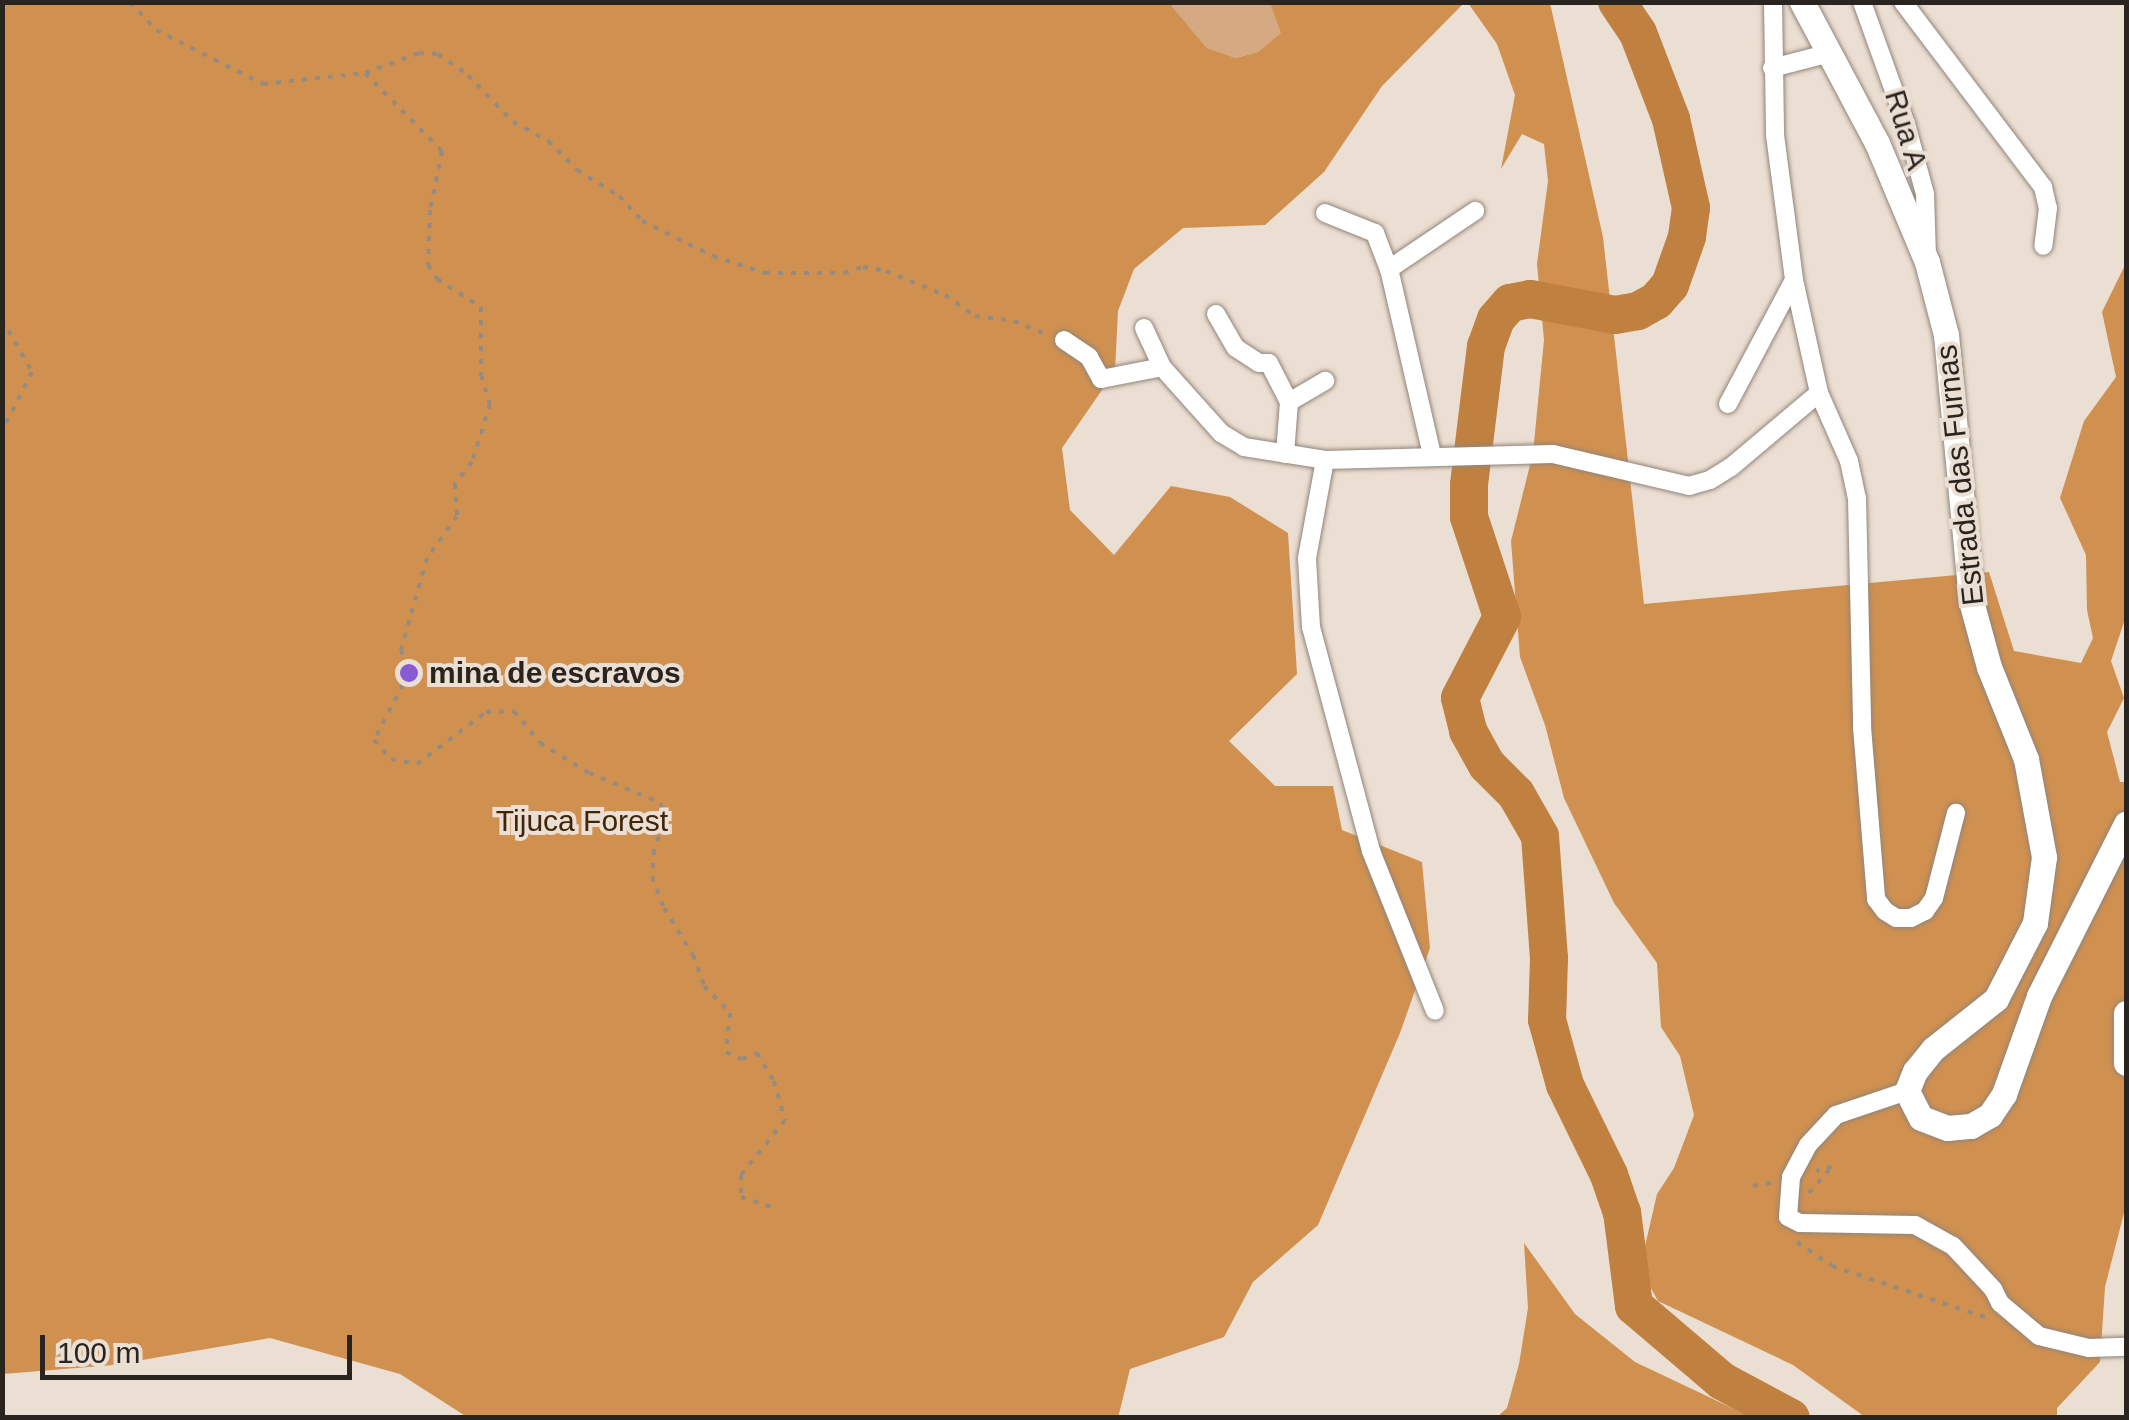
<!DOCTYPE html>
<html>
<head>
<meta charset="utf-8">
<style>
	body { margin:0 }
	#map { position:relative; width:2129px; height:1420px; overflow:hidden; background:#ebded2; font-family:Helvetica,sans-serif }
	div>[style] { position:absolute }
	.green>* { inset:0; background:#d5a982 }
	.forest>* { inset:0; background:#d09050 }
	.river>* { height:38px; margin:-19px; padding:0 19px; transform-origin:19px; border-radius:19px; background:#bf8040 }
	.path>* { height:4px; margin-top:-2px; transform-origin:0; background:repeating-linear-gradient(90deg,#948b82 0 5px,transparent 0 13px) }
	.roads { filter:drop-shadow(0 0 2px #91857a) drop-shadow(0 0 2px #91857a) }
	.minor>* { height:18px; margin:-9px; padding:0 9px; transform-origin:9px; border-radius:9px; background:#fff }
	.secondary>* { height:25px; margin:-12.5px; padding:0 12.5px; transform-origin:12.5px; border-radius:12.5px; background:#fff }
	.dots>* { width:28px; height:28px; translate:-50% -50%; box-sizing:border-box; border:5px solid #ebded2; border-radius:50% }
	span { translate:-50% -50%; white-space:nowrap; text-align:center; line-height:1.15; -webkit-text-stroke:8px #ebded2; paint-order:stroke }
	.street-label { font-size:30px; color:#292420 }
	.poi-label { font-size:30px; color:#292420; font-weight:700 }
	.left { translate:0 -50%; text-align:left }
	.park-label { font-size:30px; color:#402509 }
	.frame { position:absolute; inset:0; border:5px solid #292420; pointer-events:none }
	.scale { position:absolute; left:40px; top:1335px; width:312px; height:45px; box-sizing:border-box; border:5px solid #292420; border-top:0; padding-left:12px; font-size:30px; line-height:35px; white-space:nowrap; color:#292420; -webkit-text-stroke:8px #ebded2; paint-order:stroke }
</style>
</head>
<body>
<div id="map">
	<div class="green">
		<div style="clip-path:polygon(1168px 3px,1270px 3px,1282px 33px,1258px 52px,1236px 58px,1207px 48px)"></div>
	</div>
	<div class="forest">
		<div style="clip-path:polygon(1168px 2px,1207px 48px,1236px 58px,1258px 52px,1281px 33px,1270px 3px,1464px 3px,1382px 86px,1324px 172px,1265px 225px,1183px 228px,1134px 269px,1118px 311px,1115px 371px,1062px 448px,1070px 510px,1114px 555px,1171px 486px,1230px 497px,1288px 533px,1297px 674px,1229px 741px,1275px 786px,1333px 786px,1342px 830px,1422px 862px,1430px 948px,1400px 1033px,1318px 1225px,1253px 1282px,1224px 1337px,1130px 1369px,1118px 1418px,467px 1417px,400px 1374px,270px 1338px,113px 1365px,3px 1374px,3px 3px)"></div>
		<div style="clip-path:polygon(1468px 3px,1550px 3px,1603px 237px,1644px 604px,1989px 572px,2014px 651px,2081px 663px,2093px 638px,2087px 610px,2086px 555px,2060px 498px,2084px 421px,2116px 377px,2102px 312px,2126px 263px,2126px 616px,2111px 661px,2124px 698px,2107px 732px,2120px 782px,2126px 782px,2126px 1205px,2105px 1287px,2100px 1362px,2057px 1408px,2057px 1417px,1865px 1417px,1793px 1365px,1658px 1301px,1640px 1268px,1657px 1194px,1674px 1168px,1694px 1115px,1680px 1056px,1661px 1027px,1657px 963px,1614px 903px,1564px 798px,1545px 725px,1520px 657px,1511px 541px,1533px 453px,1544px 340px,1537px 264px,1548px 181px,1544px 144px,1522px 134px,1501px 169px,1515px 95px,1497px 44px)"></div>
		<div style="clip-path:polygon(1524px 1243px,1575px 1314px,1635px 1362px,1751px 1417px,1497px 1417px,1507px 1408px,1519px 1364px,1528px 1308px)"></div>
	</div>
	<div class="river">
		<div style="left:1617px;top:2px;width:37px;rotate:56deg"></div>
		<div style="left:1638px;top:33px;width:92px;rotate:69deg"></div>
		<div style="left:1671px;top:119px;width:91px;rotate:77.3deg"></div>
		<div style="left:1691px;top:208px;width:29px;rotate:98deg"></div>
		<div style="left:1687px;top:237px;width:51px;rotate:109.5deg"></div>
		<div style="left:1670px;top:285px;width:21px;rotate:131deg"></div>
		<div style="left:1656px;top:301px;width:21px;rotate:151deg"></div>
		<div style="left:1638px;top:311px;width:23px;rotate:170deg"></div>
		<div style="left:1615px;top:315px;width:86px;rotate:-169.3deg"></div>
		<div style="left:1530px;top:299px;width:20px;rotate:169deg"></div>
		<div style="left:1510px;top:303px;width:21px;rotate:131deg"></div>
		<div style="left:1496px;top:319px;width:29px;rotate:110deg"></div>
		<div style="left:1486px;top:346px;width:140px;rotate:97deg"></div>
		<div style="left:1469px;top:485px;width:32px;rotate:90deg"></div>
		<div style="left:1469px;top:517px;width:105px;rotate:71.7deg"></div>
		<div style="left:1502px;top:617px;width:91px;rotate:117.4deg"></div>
		<div style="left:1460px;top:698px;width:34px;rotate:76deg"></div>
		<div style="left:1468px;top:731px;width:39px;rotate:61deg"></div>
		<div style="left:1487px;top:765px;width:41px;rotate:45deg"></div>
		<div style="left:1516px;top:794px;width:48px;rotate:60.3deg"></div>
		<div style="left:1540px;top:836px;width:122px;rotate:85.8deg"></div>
		<div style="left:1549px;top:958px;width:62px;rotate:91.8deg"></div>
		<div style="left:1547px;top:1020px;width:67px;rotate:74.5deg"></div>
		<div style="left:1565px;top:1085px;width:100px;rotate:63.9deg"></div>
		<div style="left:1609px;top:1175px;width:39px;rotate:71deg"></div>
		<div style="left:1622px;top:1212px;width:95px;rotate:82.7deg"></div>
		<div style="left:1634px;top:1306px;width:116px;rotate:40.4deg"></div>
		<div style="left:1722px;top:1381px;width:78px;rotate:28.2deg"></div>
	</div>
	<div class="path">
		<div style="left:130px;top:2px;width:38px;rotate:47deg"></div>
		<div style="left:156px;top:30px;width:120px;rotate:26.8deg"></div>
		<div style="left:263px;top:84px;width:103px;rotate:-6.2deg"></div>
		<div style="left:365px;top:73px;width:58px;rotate:-20.3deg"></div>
		<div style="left:419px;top:53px;width:19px;rotate:3deg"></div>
		<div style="left:438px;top:54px;width:37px;rotate:35deg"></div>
		<div style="left:468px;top:75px;width:65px;rotate:46.2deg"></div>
		<div style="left:513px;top:122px;width:40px;rotate:28deg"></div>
		<div style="left:548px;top:141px;width:41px;rotate:45deg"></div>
		<div style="left:577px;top:170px;width:49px;rotate:31.8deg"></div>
		<div style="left:619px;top:196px;width:34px;rotate:47deg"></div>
		<div style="left:642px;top:221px;width:79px;rotate:26.2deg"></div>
		<div style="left:713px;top:256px;width:55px;rotate:18.1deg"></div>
		<div style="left:765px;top:273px;width:79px"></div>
		<div style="left:844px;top:273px;width:20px;rotate:-18deg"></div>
		<div style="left:863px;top:267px;width:23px;rotate:10deg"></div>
		<div style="left:886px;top:271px;width:64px;rotate:22.1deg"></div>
		<div style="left:945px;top:295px;width:37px;rotate:35deg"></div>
		<div style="left:975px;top:316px;width:39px;rotate:7deg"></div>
		<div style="left:1014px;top:321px;width:35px;rotate:22deg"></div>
		<div style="left:365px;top:73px;width:110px;rotate:45.4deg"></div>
		<div style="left:442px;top:151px;width:60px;rotate:101.5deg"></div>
		<div style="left:430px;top:210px;width:55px;rotate:92.1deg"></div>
		<div style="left:428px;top:265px;width:17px;rotate:57deg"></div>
		<div style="left:437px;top:279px;width:52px;rotate:32.5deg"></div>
		<div style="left:481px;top:307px;width:68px;rotate:90deg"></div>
		<div style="left:481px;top:375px;width:30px;rotate:73deg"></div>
		<div style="left:490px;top:404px;width:61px;rotate:107.2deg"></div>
		<div style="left:472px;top:462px;width:28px;rotate:128deg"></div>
		<div style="left:455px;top:484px;width:32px;rotate:86deg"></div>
		<div style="left:457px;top:516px;width:52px;rotate:125.5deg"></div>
		<div style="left:427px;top:558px;width:96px;rotate:105.8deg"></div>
		<div style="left:401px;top:650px;width:24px;rotate:71deg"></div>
		<div style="left:409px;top:673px;width:76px;rotate:117.6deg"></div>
		<div style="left:374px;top:740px;width:25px;rotate:48deg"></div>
		<div style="left:391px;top:759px;width:26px;rotate:11deg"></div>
		<div style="left:417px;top:764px;width:86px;rotate:-37deg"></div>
		<div style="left:486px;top:712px;width:28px;rotate:-2deg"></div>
		<div style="left:514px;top:711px;width:41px;rotate:50.9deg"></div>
		<div style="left:540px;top:743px;width:57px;rotate:31.5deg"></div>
		<div style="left:589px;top:773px;width:78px;rotate:22.6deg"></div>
		<div style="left:661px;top:803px;width:21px;rotate:85deg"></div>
		<div style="left:663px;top:824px;width:28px;rotate:109deg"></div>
		<div style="left:654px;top:850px;width:27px;rotate:94deg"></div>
		<div style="left:652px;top:877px;width:33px;rotate:69deg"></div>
		<div style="left:664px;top:908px;width:55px;rotate:58.3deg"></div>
		<div style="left:693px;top:955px;width:33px;rotate:70deg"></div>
		<div style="left:704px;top:986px;width:37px;rotate:46deg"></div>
		<div style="left:730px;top:1013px;width:39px;rotate:96deg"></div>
		<div style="left:726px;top:1052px;width:17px;rotate:24deg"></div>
		<div style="left:742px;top:1059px;width:16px;rotate:-22deg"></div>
		<div style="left:757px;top:1053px;width:33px;rotate:59deg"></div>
		<div style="left:774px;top:1081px;width:41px;rotate:74.2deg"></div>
		<div style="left:785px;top:1120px;width:70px;rotate:128.7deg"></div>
		<div style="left:741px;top:1175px;width:22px;rotate:90deg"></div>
		<div style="left:741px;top:1197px;width:35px;rotate:18deg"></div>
		<div style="left:2px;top:319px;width:61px;rotate:60.5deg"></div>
		<div style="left:32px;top:372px;width:66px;rotate:117deg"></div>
		<div style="left:1753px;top:1186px;width:20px;rotate:-11deg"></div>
		<div style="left:1809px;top:1193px;width:35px;rotate:-49deg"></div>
		<div style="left:1832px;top:1167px;width:16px;rotate:166deg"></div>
		<div style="left:1797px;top:1242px;width:42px;rotate:34.4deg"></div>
		<div style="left:1832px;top:1266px;width:163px;rotate:18.5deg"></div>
	</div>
	<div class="roads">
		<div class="minor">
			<div style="left:1773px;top:2px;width:133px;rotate:89.1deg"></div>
			<div style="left:1775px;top:135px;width:146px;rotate:82.5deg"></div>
			<div style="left:1794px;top:280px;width:116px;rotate:77.5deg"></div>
			<div style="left:1819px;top:393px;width:74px;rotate:66.2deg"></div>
			<div style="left:1849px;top:461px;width:38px;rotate:78deg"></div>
			<div style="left:1857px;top:498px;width:229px;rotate:88.7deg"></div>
			<div style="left:1862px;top:727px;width:173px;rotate:85.3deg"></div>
			<div style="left:1876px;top:899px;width:15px;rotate:53deg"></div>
			<div style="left:1885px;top:911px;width:13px;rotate:32deg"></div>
			<div style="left:1896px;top:918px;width:15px"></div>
			<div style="left:1911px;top:918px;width:16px;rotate:-27deg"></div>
			<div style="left:1925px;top:911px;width:16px;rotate:-55deg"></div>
			<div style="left:1934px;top:898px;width:88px;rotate:-75.5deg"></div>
			<div style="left:1862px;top:2px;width:130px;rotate:70.2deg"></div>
			<div style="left:1906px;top:124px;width:73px;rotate:74.8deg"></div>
			<div style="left:1925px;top:194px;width:62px;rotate:88.2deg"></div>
			<div style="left:1903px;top:2px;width:232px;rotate:52.9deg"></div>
			<div style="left:2043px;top:187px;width:22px;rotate:77deg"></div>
			<div style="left:2048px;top:208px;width:38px;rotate:97deg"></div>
			<div style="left:1772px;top:68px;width:60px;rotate:-14.5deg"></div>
			<div style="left:1325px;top:213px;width:54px;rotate:21.8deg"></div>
			<div style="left:1375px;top:233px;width:39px;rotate:69deg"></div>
			<div style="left:1216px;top:314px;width:39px;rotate:60deg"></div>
			<div style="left:1236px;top:348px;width:27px;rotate:33deg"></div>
			<div style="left:1259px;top:363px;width:10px"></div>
			<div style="left:1269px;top:363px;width:44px;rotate:62.9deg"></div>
			<div style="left:1144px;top:328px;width:43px;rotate:65.2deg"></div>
			<div style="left:1162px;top:367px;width:89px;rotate:48.2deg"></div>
			<div style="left:1221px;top:433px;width:27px;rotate:31deg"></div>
			<div style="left:1244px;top:447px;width:82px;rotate:9.1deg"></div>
			<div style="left:1325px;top:460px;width:228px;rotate:-1.5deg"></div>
			<div style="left:1553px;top:454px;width:140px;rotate:13.2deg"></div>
			<div style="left:1689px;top:486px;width:22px;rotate:-16deg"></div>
			<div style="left:1710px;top:480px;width:25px;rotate:-32deg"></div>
			<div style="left:1731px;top:467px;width:115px;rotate:-40.1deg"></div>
			<div style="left:1064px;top:340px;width:30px;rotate:34deg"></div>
			<div style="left:1089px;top:357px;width:25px;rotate:61deg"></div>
			<div style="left:1101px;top:379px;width:62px;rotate:-11.1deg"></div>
			<div style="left:1728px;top:404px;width:140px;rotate:-62deg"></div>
			<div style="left:1285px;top:454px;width:52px;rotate:-85.6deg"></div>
			<div style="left:1289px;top:402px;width:42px;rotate:-30.3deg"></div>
			<div style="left:1432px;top:455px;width:191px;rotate:-103deg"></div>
			<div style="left:1389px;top:269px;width:104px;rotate:-34deg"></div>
			<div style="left:1325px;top:460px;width:100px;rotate:100.4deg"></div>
			<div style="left:1307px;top:558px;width:69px;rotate:86.7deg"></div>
			<div style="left:1311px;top:627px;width:232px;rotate:75deg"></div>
			<div style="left:1371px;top:851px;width:172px;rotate:68.2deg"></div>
			<div style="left:1907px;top:1091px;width:75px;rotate:161.3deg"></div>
			<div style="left:1836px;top:1115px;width:41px;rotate:133deg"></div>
			<div style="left:1808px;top:1145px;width:36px;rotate:118deg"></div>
			<div style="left:1791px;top:1177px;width:40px;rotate:94.3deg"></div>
			<div style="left:1788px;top:1217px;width:13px;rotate:27deg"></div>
			<div style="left:1800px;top:1223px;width:115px;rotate:1deg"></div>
			<div style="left:1915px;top:1225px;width:43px;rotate:28.9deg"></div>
			<div style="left:1953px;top:1246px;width:59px;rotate:47.1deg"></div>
			<div style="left:1993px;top:1289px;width:16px;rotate:63deg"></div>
			<div style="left:2000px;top:1303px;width:51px;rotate:40.2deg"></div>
			<div style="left:2039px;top:1336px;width:51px;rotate:13.5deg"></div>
			<div style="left:2089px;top:1348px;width:37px;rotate:-2deg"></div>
		</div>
		<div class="secondary">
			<div style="left:1802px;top:2px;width:160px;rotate:62deg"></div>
			<div style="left:1877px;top:143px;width:129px;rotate:67.2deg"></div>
			<div style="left:1927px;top:262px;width:75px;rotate:75.4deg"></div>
			<div style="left:1946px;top:335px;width:267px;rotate:84.6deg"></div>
			<div style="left:1971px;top:601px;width:68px;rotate:74.7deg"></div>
			<div style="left:1989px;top:667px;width:99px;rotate:68.1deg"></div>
			<div style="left:2026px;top:759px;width:100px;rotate:79.6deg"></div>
			<div style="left:2044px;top:857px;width:67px;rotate:97.8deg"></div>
			<div style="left:2035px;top:923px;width:85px;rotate:117.2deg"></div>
			<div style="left:1996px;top:999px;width:80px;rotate:141.6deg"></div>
			<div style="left:1933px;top:1049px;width:28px;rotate:129deg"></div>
			<div style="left:1915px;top:1071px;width:22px;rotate:112deg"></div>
			<div style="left:1907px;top:1091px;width:30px;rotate:63deg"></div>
			<div style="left:1921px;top:1118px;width:28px;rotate:21deg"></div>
			<div style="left:1947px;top:1128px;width:24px;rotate:-5deg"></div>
			<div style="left:1971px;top:1126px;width:22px;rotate:-30deg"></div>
			<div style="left:1990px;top:1115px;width:25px;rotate:-56deg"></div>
			<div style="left:2004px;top:1094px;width:104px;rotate:-70.3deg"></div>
			<div style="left:2039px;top:996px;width:193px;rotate:-63.2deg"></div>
			<div style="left:2126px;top:1013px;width:50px;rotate:90deg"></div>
		</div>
	</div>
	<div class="dots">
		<div style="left:409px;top:673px;background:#885bd4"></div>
	</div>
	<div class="street-label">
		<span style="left:1906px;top:130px;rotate:73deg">Rua A</span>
		<span style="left:1960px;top:475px;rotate:-96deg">Estrada das Furnas</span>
	</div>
	<div class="poi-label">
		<span class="left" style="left:429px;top:673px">mina de escravos</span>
	</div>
	<div class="park-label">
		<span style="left:582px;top:821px">Tijuca Forest</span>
	</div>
	<div class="frame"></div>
	<div class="scale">100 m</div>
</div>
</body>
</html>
